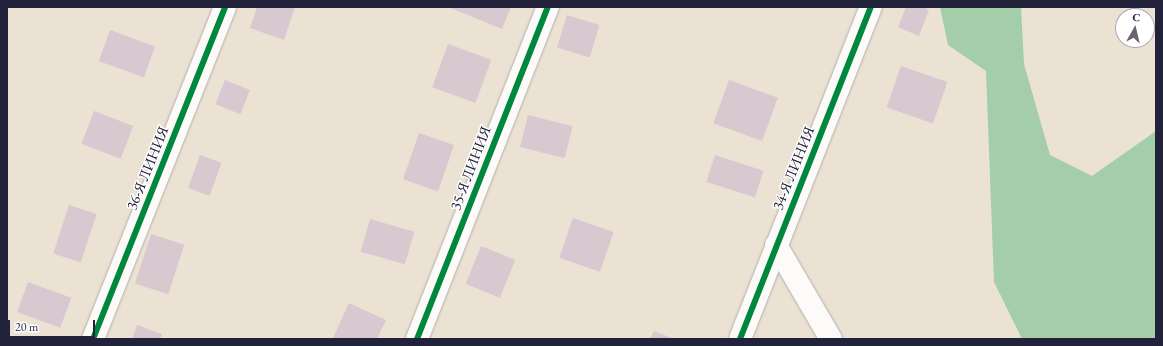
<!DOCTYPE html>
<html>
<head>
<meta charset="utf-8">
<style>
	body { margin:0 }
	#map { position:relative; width:1163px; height:346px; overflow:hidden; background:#ebe2d4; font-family:"EB Garamond",serif }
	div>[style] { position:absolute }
	.forest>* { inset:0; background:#a4cdaa }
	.building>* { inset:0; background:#d7c9cf; transform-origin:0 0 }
	.roads { filter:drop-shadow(0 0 1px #b5afa9) drop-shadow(0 0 1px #b5afa9) }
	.street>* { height:22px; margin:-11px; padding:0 11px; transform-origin:11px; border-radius:11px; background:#fcfbf9 }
	.cycleway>* { height:6px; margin:-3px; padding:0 3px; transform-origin:3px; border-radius:3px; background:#00873e }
	span { translate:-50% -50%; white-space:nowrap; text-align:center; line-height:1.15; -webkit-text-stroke:3px #fff; paint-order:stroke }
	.street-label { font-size:15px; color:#22223b }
	.frame { position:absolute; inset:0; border:8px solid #22223b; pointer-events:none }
	.north { position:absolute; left:1115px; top:8px; width:40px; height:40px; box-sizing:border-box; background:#fff; border:1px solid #a7a7b1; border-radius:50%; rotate:8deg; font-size:11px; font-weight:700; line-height:16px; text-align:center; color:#22223b }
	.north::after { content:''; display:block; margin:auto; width:14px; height:18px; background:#686571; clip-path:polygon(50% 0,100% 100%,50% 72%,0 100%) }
	.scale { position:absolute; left:8px; top:320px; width:87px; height:18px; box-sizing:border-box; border:2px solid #22223b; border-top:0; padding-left:5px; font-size:12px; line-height:14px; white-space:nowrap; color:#22223b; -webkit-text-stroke:3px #fff; paint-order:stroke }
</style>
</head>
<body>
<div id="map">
	<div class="forest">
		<div style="clip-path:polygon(940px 7px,1021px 7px,1024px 64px,1050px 155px,1092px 176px,1156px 131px,1156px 339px,1022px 339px,994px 282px,986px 71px,948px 45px)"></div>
	</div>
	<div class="building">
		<div style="clip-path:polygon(257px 7px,295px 7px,284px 40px,250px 28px)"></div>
		<div style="clip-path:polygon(448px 7px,511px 7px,502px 29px)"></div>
		<div style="clip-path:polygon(906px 7px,923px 7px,929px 10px,919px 36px,898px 27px)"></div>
		<div style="left:567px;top:15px;width:34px;height:34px;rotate:17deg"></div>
		<div style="left:110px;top:30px;width:48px;height:33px;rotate:20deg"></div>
		<div style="left:448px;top:44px;width:46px;height:46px;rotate:20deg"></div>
		<div style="left:901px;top:66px;width:49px;height:44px;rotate:19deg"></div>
		<div style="left:225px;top:80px;width:27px;height:26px;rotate:22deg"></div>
		<div style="left:729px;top:80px;width:52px;height:46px;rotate:20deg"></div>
		<div style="left:94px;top:111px;width:42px;height:35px;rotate:21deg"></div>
		<div style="left:528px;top:115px;width:46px;height:33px;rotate:14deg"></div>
		<div style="left:419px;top:133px;width:37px;height:49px;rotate:19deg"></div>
		<div style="left:200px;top:155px;width:23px;height:35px;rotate:20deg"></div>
		<div style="left:715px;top:155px;width:51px;height:28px;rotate:18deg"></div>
		<div style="left:69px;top:205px;width:29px;height:51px;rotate:18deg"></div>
		<div style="left:573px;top:218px;width:43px;height:42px;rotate:19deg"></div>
		<div style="left:370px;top:219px;width:46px;height:34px;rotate:16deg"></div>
		<div style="left:151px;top:234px;width:35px;height:52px;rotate:18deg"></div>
		<div style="left:481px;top:246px;width:37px;height:41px;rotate:22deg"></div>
		<div style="left:28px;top:282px;width:46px;height:32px;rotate:20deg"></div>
		<div style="clip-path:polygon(349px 303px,386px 320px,377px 339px,333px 338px)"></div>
		<div style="clip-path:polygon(137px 325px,162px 334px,160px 339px,132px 339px)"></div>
		<div style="clip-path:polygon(654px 331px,674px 339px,650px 339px)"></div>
	</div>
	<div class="roads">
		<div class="street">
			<div style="left:776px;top:245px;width:109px;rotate:59.7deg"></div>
			<div style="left:93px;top:339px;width:357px;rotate:-68.3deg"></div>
			<div style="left:417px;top:339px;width:357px;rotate:-68.5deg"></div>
			<div style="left:740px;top:339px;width:357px;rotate:-68.5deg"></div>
		</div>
	</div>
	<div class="cycleway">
		<div style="left:93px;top:339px;width:357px;rotate:-68.3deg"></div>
		<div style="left:417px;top:339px;width:357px;rotate:-68.5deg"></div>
		<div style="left:740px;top:339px;width:357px;rotate:-68.5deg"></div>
	</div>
	<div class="street-label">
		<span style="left:147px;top:168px;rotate:-68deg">36-Я ЛИНИЯ</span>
		<span style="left:470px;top:168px;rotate:-69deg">35-Я ЛИНИЯ</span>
		<span style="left:793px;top:168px;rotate:-68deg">34-Я ЛИНИЯ</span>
	</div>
	<div class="frame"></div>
	<div class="north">С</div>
	<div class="scale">20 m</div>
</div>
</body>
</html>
